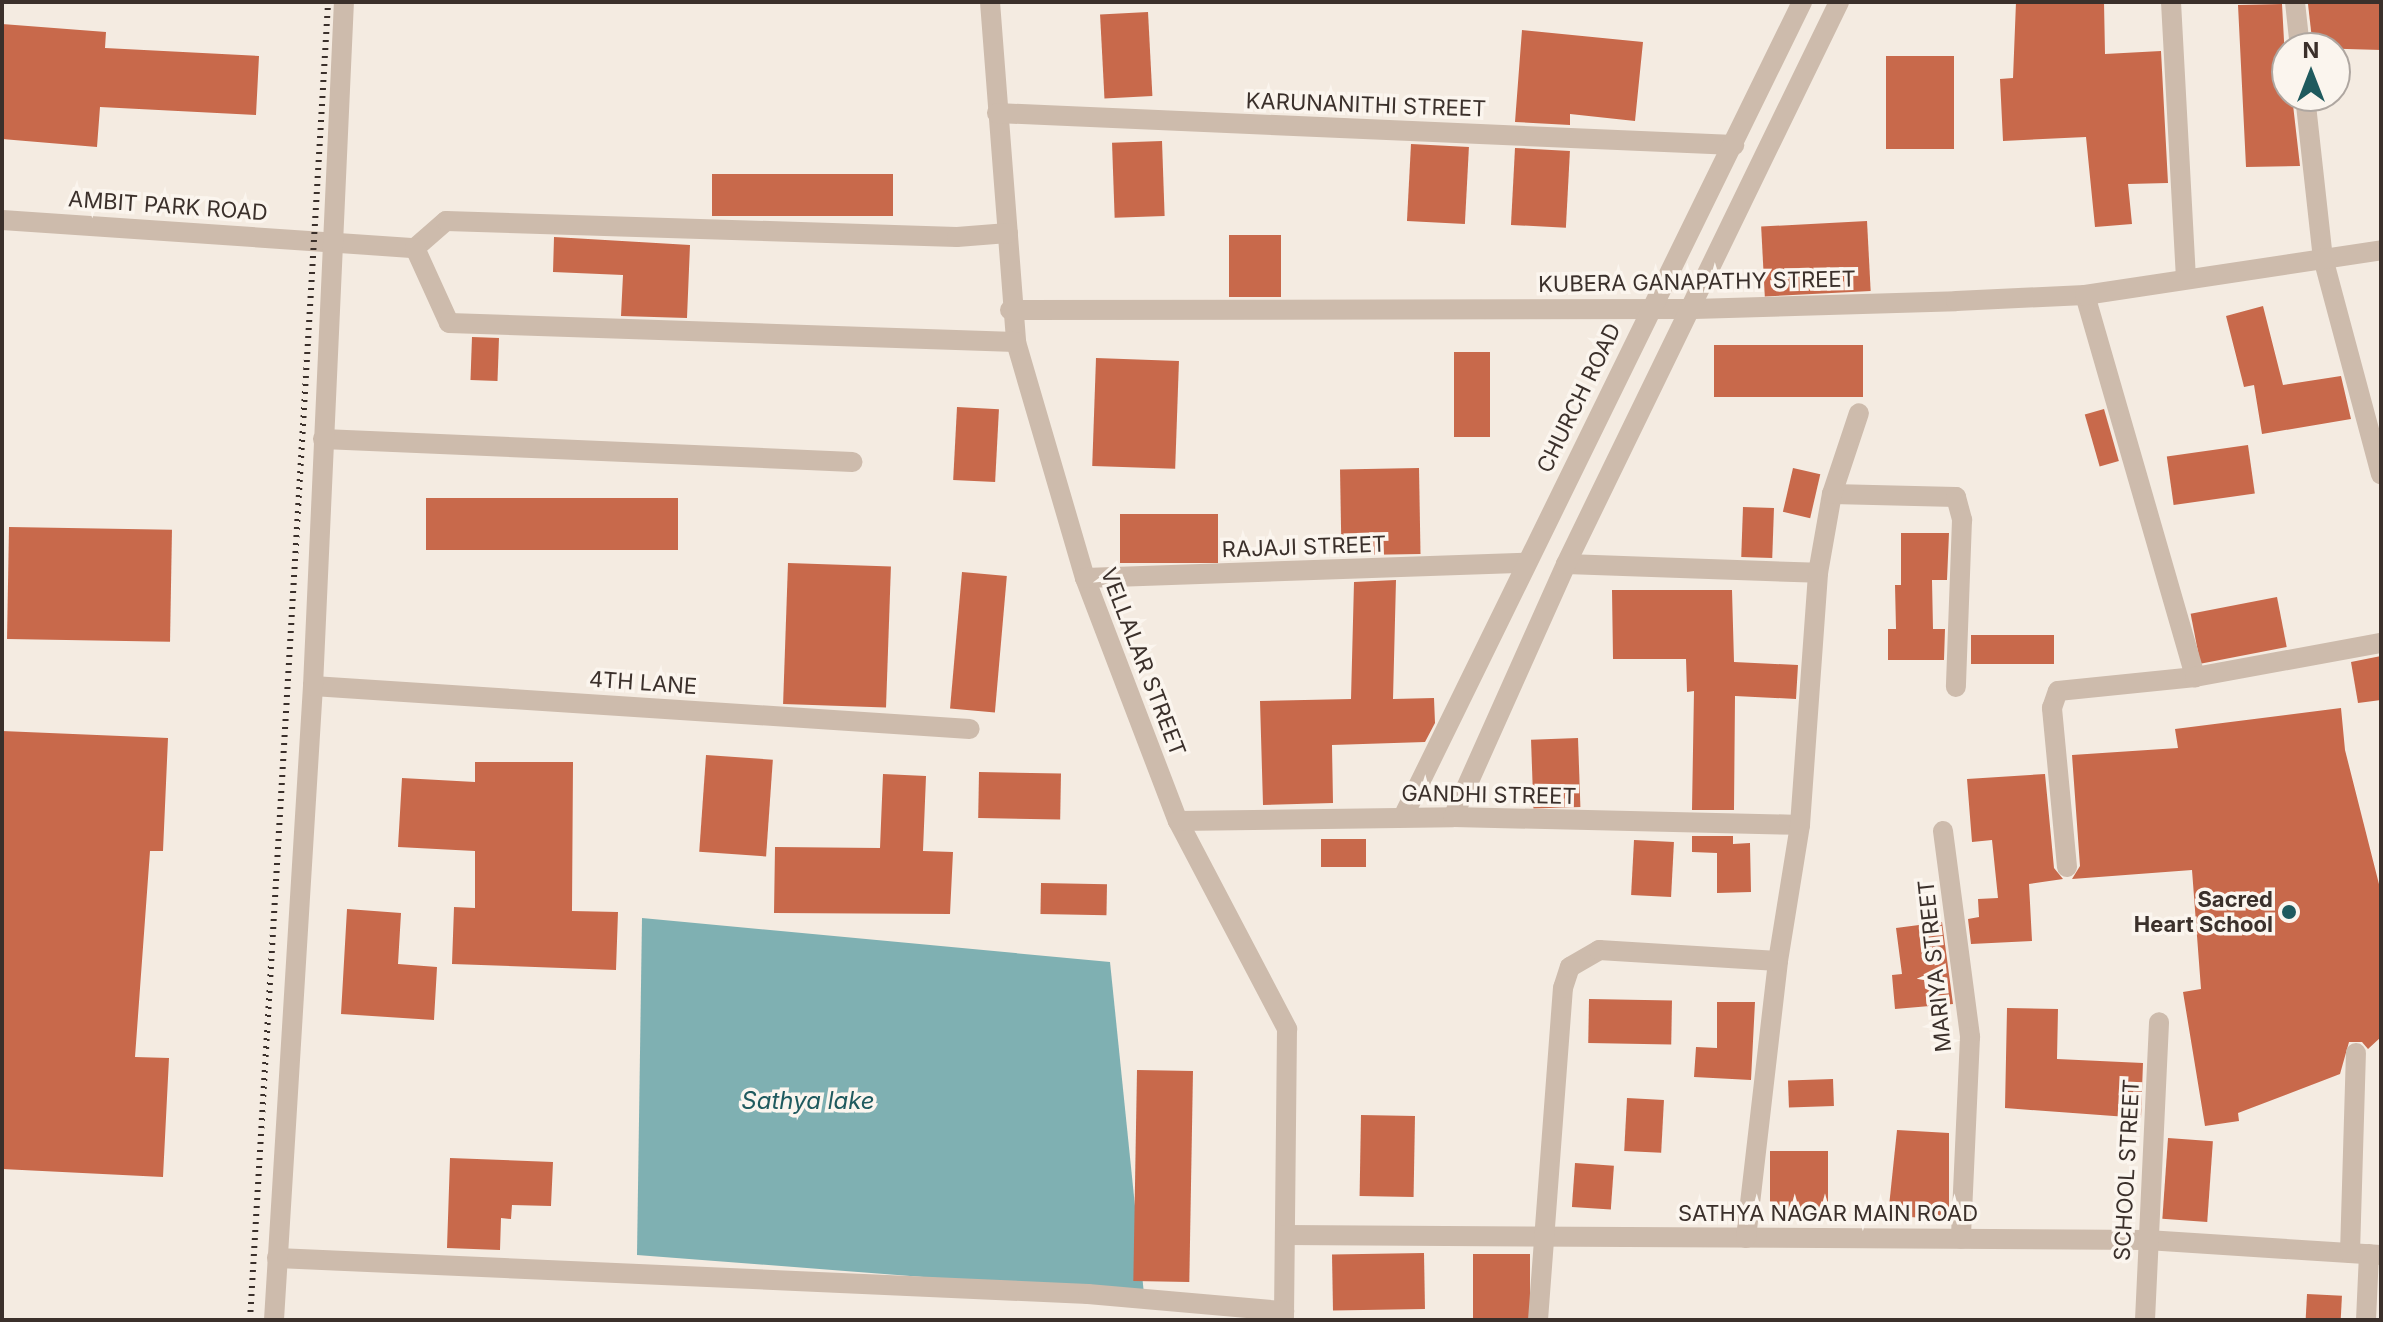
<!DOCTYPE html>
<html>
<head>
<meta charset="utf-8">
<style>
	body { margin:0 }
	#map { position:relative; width:2383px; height:1322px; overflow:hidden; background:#f4ebe1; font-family:Inter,sans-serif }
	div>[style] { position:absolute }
	.water>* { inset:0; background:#7fb0b2 }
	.building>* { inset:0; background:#c8694b; transform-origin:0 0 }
	.minor>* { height:20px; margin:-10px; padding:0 10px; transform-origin:10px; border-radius:10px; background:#cdbbac }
	.rail>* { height:6px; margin-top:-3px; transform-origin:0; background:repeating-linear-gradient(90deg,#3b302b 0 2px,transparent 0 8px) }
	.dots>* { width:22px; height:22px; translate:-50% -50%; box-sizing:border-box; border:4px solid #fbf5ee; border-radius:50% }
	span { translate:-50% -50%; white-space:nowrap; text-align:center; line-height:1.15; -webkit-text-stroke:7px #fbf5ee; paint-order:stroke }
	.street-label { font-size:22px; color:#3b302b }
	.poi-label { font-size:22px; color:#3b302b; font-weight:700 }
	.right { translate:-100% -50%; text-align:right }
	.water-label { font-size:24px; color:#1f5a5e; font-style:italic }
	.frame { position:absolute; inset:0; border:4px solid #3b302b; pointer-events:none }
	.north { position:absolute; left:2271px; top:32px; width:80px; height:80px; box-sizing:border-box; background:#fbf5ee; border:2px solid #aea6a0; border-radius:50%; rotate:0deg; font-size:22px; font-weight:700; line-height:32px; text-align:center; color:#3b302b }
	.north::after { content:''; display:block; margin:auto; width:28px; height:36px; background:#1f5a5e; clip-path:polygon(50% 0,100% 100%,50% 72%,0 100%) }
</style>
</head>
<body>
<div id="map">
	<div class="water">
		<div style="clip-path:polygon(642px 918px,1110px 962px,1144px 1294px,637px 1255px)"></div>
	</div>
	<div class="building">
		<div style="clip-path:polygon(2016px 2px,2104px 2px,2105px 54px,2161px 51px,2168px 183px,2128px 184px,2132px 224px,2095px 227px,2086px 137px,2003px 141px,2000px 79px,2013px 78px)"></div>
		<div style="clip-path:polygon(2381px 2px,2381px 50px,2313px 48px,2308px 4px)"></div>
		<div style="clip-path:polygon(2282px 4px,2287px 96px,2292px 96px,2300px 166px,2246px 167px,2238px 5px)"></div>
		<div style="left:1148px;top:12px;width:84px;height:48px;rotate:87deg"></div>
		<div style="clip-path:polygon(2px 24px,106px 32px,105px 48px,259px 56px,256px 115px,100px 107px,97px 147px,2px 139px)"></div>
		<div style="clip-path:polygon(1522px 30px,1643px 42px,1635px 121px,1570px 114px,1570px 125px,1515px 122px)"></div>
		<div style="left:1886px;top:56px;width:68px;height:93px"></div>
		<div style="left:1162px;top:141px;width:75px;height:50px;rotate:88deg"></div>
		<div style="left:1411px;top:144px;width:58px;height:77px;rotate:3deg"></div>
		<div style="left:1515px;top:148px;width:55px;height:77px;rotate:3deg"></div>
		<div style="left:712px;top:174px;width:181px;height:42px"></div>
		<div style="left:1867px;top:221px;width:70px;height:106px;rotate:87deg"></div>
		<div style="left:1281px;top:235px;width:62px;height:52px;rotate:90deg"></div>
		<div style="clip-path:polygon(554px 237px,690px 245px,687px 318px,621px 316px,623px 275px,553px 272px)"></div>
		<div style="clip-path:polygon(2263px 306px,2283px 385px,2341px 376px,2351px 419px,2262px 434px,2254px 385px,2244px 387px,2226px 316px)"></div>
		<div style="left:472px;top:337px;width:27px;height:43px;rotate:2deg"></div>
		<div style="left:1863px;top:345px;width:52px;height:149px;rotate:90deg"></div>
		<div style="left:1454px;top:352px;width:36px;height:85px"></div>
		<div style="left:1096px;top:358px;width:83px;height:108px;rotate:2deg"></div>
		<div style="left:957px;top:407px;width:42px;height:73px;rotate:3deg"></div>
		<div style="left:2104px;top:409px;width:54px;height:20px;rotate:74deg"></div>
		<div style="left:2248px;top:445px;width:49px;height:82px;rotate:82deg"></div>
		<div style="left:1419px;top:468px;width:86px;height:79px;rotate:89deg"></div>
		<div style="left:1793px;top:468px;width:28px;height:45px;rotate:13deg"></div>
		<div style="left:426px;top:498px;width:252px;height:52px"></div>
		<div style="left:1743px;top:507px;width:31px;height:50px;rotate:2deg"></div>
		<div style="left:1120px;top:514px;width:98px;height:49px"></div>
		<div style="left:9px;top:527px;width:163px;height:112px;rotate:1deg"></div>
		<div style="clip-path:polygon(1901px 533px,1949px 533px,1947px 580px,1932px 580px,1933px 629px,1945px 629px,1944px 660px,1888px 660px,1888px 629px,1896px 629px,1895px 585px,1901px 585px)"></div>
		<div style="left:788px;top:563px;width:103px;height:141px;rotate:2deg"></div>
		<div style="left:962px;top:572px;width:45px;height:137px;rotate:5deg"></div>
		<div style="clip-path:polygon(1396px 580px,1393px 699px,1434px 698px,1435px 723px,1425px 742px,1332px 745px,1333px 803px,1263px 805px,1260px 701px,1351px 699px,1354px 582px)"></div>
		<div style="clip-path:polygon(1612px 590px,1732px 590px,1734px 662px,1798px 665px,1796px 699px,1735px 696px,1734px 810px,1692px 810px,1694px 691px,1687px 692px,1686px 659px,1613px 659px)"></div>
		<div style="left:2277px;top:597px;width:51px;height:88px;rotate:79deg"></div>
		<div style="left:1971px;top:635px;width:83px;height:29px"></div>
		<div style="clip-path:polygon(2381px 656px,2381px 700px,2358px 703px,2351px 662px)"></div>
		<div style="clip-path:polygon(2341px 708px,2345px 750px,2381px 892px,2381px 1037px,2368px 1049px,2362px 1042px,2349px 1042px,2340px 1074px,2238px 1113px,2239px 1121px,2205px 1126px,2183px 992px,2201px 989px,2192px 870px,2072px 879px,2080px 866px,2072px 755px,2178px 748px,2175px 729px)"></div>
		<div style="clip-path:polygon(2px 731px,168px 738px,163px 851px,150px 851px,135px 1057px,169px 1058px,163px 1177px,2px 1169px)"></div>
		<div style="left:1578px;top:738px;width:69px;height:47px;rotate:88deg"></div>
		<div style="left:706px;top:755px;width:67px;height:97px;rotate:4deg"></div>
		<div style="clip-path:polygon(475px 762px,573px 762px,572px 911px,618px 912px,616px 970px,452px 964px,454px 907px,475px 908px,475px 851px,398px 847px,402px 778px,475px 782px)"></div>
		<div style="left:979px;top:772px;width:82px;height:46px;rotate:1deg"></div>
		<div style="clip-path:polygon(883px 774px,926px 776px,923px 851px,953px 852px,950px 914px,774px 913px,775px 847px,880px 848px)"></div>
		<div style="clip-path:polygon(2045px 774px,2054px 868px,2063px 879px,2029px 884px,2032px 941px,1971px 944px,1968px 919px,1979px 917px,1978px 899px,1998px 898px,1992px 840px,1972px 842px,1967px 779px)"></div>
		<div style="clip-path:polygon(1692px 836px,1733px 836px,1733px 844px,1750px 843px,1751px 892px,1717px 893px,1717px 853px,1692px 852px)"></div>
		<div style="left:1321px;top:839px;width:45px;height:28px"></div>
		<div style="left:1634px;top:840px;width:40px;height:55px;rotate:3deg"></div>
		<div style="left:1041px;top:883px;width:66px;height:31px;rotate:1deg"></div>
		<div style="clip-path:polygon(347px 909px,401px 913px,398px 964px,437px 967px,434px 1020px,341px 1014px)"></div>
		<div style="clip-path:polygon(1942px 922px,1953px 1004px,1895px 1009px,1892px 975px,1902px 974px,1896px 928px)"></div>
		<div style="left:1589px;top:999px;width:83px;height:44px;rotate:1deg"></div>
		<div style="clip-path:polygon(1717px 1002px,1755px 1002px,1751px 1080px,1694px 1077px,1696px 1047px,1717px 1048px)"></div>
		<div style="clip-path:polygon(2007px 1008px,2058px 1009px,2057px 1059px,2143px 1063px,2141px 1118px,2005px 1108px)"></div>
		<div style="left:1137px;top:1070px;width:56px;height:211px;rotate:1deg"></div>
		<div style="left:1833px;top:1079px;width:27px;height:45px;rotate:88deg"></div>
		<div style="left:1627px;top:1098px;width:37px;height:53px;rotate:3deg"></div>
		<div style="left:1361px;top:1115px;width:54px;height:81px;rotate:1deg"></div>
		<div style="clip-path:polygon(1897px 1130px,1949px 1133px,1949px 1219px,1888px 1216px)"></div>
		<div style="left:2168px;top:1138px;width:45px;height:81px;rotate:4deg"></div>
		<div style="left:1770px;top:1151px;width:58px;height:66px"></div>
		<div style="clip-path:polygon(450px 1158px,553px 1162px,551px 1206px,512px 1205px,511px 1219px,501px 1218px,500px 1250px,447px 1248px)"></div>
		<div style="left:1575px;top:1163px;width:39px;height:44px;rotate:4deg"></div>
		<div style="left:1424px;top:1253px;width:56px;height:92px;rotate:89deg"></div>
		<div style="left:1473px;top:1254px;width:57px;height:66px"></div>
		<div style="left:2307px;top:1294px;width:35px;height:26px;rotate:3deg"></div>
	</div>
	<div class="minor">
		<div style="left:990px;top:2px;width:341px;rotate:85.6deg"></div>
		<div style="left:1016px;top:342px;width:246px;rotate:73.7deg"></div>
		<div style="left:1085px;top:578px;width:260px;rotate:69.1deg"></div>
		<div style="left:1178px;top:821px;width:235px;rotate:62.3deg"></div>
		<div style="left:1287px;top:1029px;width:291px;rotate:90.6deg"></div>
		<div style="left:2171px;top:2px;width:277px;rotate:86.9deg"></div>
		<div style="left:2295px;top:2px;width:46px;rotate:83.8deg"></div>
		<div style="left:2305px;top:96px;width:163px;rotate:83.7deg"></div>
		<div style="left:2323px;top:258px;width:224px;rotate:75deg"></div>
		<div style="left:997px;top:113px;width:738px;rotate:2.49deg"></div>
		<div style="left:2px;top:220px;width:414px;rotate:3.9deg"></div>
		<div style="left:415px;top:248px;width:41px;rotate:-41.1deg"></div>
		<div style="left:446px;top:221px;width:511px;rotate:1.79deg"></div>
		<div style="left:957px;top:237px;width:51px;rotate:-4.5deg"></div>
		<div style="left:415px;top:248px;width:82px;rotate:65.6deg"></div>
		<div style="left:449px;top:323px;width:567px;rotate:1.92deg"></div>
		<div style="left:2085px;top:295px;width:398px;rotate:73.9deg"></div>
		<div style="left:1010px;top:310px;width:684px;rotate:-0.08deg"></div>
		<div style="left:1694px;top:309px;width:262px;rotate:-1.7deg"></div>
		<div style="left:1956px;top:301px;width:129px;rotate:-2.7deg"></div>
		<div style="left:2085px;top:295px;width:299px;rotate:-8.6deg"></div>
		<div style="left:323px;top:439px;width:530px;rotate:2.48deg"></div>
		<div style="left:1832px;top:494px;width:124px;rotate:1.4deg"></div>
		<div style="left:1956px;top:497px;width:24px;rotate:75deg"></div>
		<div style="left:1962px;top:520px;width:167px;rotate:92.1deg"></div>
		<div style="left:1566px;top:564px;width:252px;rotate:2deg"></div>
		<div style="left:1085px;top:578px;width:440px;rotate:-2deg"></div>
		<div style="left:313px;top:686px;width:658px;rotate:3.74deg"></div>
		<div style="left:1403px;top:817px;width:907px;rotate:-63.91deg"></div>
		<div style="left:1453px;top:817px;width:277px;rotate:-65.9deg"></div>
		<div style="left:1566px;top:564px;width:625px;rotate:-64.09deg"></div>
		<div style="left:1178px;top:821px;width:275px;rotate:-0.8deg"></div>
		<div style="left:1453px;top:817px;width:347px;rotate:1.3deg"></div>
		<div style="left:1943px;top:831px;width:208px;rotate:82.5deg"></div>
		<div style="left:1970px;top:1037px;width:202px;rotate:92.6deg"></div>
		<div style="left:2067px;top:867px;width:160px;rotate:-95.4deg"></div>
		<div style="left:2052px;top:708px;width:18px;rotate:-71deg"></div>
		<div style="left:2058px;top:691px;width:138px;rotate:-5.8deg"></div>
		<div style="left:2195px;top:677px;width:189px;rotate:-10.4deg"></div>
		<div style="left:1285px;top:1235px;width:862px;rotate:0.33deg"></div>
		<div style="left:2147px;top:1240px;width:234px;rotate:3.7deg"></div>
		<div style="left:1746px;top:1238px;width:279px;rotate:-83.4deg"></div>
		<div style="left:1778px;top:961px;width:138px;rotate:-80.8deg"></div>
		<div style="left:1800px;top:825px;width:253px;rotate:-85.9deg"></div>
		<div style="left:1818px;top:573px;width:80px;rotate:-80deg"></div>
		<div style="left:1832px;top:494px;width:85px;rotate:-71.6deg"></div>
		<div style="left:2350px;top:1253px;width:200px;rotate:-88.3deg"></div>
		<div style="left:277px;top:1258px;width:812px;rotate:2.54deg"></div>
		<div style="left:1088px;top:1294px;width:197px;rotate:5deg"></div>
		<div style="left:274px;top:1320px;width:635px;rotate:-86.48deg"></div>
		<div style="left:313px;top:686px;width:685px;rotate:-87.41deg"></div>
		<div style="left:1538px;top:1320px;width:333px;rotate:-85.7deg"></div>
		<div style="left:1563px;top:988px;width:22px;rotate:-72deg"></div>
		<div style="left:1570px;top:967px;width:34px;rotate:-30deg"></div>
		<div style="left:1599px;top:950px;width:179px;rotate:3.5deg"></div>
		<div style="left:2145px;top:1320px;width:298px;rotate:-87.3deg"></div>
		<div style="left:2366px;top:1320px;width:66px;rotate:-87.4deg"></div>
	</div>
	<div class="rail">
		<div style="left:250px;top:1320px;width:1320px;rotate:-86.61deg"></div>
	</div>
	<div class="dots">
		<div style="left:2289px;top:912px;background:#1f5a5e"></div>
	</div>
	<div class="street-label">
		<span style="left:1366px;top:105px;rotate:2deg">KARUNANITHI STREET</span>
		<span style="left:168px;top:206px;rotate:4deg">AMBIT PARK ROAD</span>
		<span style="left:1697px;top:282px;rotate:-1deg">KUBERA GANAPATHY STREET</span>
		<span style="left:1579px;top:398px;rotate:-64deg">CHURCH ROAD</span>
		<span style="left:1304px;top:547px;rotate:-2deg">RAJAJI STREET</span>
		<span style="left:1143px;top:662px;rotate:69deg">VELLALAR STREET</span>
		<span style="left:643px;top:683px;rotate:4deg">4TH LANE</span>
		<span style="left:1489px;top:795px;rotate:1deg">GANDHI STREET</span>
		<span style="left:1935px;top:966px;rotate:-96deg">MARIYA STREET</span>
		<span style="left:2127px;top:1170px;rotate:-87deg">SCHOOL STREET</span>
		<span style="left:1828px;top:1214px">SATHYA NAGAR MAIN ROAD</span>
	</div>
	<div class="poi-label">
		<span class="right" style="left:2273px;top:912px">Sacred<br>Heart School</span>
	</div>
	<div class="water-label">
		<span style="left:808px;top:1101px">Sathya lake</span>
	</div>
	<div class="frame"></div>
	<div class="north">N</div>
</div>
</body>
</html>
